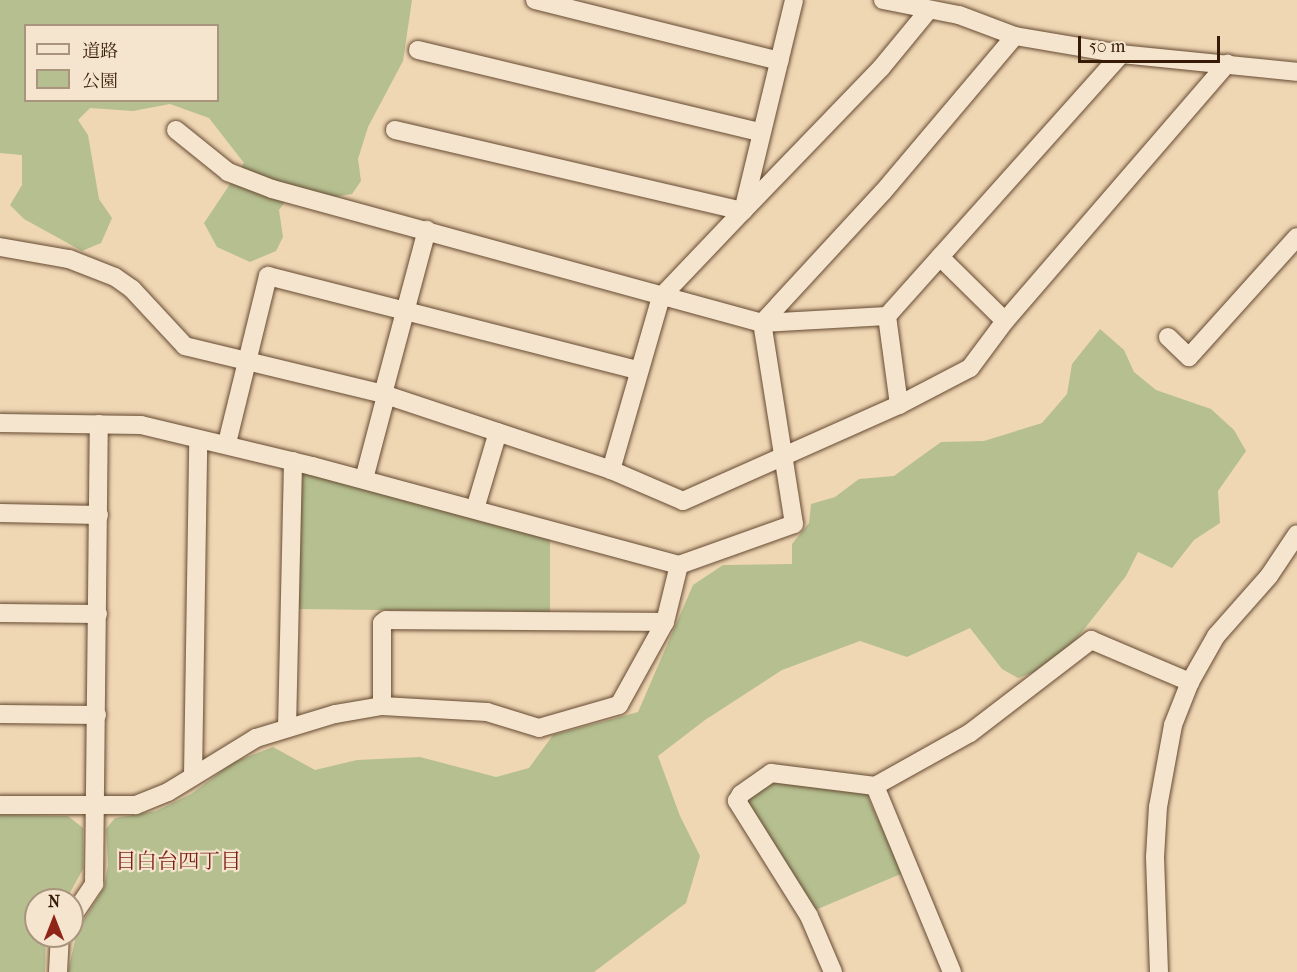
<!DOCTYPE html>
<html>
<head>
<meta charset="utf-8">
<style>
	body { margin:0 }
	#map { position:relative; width:1297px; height:972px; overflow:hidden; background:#f0d7b4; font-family:"IM FELL French Canon","Noto Serif JP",serif }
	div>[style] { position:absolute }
	.green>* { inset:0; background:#b5bf90 }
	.roads { filter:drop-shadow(0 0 2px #654a32) drop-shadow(0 0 2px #654a32) }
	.street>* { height:18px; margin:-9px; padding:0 9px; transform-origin:9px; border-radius:9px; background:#f5e5ce }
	span { translate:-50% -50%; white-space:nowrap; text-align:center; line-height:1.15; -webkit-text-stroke:4.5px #f5e5ce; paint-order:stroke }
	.neighbourhood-label { font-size:21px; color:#7a1f14 }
	.legend { position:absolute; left:24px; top:24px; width:195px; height:78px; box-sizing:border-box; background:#f5e5ce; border:2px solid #a9947e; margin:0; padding:8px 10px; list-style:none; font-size:18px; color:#371b07 }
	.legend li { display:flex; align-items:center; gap:12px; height:30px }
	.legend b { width:30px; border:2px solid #a9947e }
	.north { position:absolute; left:24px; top:888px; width:60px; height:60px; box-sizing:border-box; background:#f5e5ce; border:2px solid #a9947e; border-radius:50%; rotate:0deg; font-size:16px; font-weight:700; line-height:24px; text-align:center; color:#371b07 }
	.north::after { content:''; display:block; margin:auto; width:21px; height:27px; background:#8f2418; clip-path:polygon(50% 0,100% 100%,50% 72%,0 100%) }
	.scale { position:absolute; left:1078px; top:36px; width:142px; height:27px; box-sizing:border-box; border:3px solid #371b07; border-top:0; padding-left:8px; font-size:18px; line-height:21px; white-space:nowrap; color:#371b07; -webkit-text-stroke:4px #f5e5ce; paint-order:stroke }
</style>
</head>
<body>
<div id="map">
	<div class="green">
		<div style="clip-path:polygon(evenodd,0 0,412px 0,403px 61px,368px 127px,358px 159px,361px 181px,352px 194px,335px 197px,294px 190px,279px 210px,283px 237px,276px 251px,250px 262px,217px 247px,204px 223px,244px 163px,209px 118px,170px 104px,133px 111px,90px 108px,78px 120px,88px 135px,99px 199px,112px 218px,101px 243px,82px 251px,24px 219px,10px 205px,22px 185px,22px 155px,0 153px,0 0,26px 26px,218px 26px,218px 100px,26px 100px,26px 26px)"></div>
		<div style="clip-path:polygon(1100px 329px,1124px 350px,1134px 372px,1156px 390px,1211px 409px,1234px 430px,1246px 451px,1218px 491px,1220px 523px,1194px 540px,1172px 568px,1138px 552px,1126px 576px,1067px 651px,1040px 670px,1018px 678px,1002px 669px,970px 628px,907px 657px,860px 641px,782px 670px,705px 720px,658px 756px,680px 816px,700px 856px,686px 903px,594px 972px,68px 972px,77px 931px,104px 888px,108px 865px,106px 829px,115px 818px,156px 811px,191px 794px,234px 762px,273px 747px,315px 770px,357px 760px,420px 757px,496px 777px,529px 768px,553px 735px,638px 712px,693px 585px,723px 565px,792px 564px,792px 544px,809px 523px,811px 504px,835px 497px,859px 479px,894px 476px,941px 442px,984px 441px,1042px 423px,1067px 394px,1072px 364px)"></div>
		<div style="clip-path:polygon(302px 469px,550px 539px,550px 612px,295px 609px,296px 475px)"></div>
		<div style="clip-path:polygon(773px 778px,863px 787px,903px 873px,813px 911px,744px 797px)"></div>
		<div style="clip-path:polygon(0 815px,68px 816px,83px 828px,83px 869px,66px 900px,36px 900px,36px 936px,46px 936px,45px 972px,0 972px)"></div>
	</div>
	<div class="roads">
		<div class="street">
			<div style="left:535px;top:0;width:252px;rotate:14deg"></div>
			<div style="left:883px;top:0;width:77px;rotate:11.2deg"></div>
			<div style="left:959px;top:15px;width:60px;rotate:20.6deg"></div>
			<div style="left:1015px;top:36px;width:108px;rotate:9.6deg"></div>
			<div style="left:1121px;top:54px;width:177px;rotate:5.8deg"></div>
			<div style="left:418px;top:50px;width:352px;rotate:13.5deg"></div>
			<div style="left:176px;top:130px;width:67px;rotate:38.9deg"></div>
			<div style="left:228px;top:172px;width:47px;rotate:21.1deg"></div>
			<div style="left:272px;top:189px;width:508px;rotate:15.29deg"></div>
			<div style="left:762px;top:323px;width:178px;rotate:-47.3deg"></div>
			<div style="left:883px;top:192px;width:204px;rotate:-49.8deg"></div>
			<div style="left:395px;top:130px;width:357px;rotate:13.1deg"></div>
			<div style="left:743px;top:211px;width:199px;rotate:-46deg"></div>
			<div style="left:881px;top:68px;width:74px;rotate:-50.5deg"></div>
			<div style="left:0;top:247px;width:70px;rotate:9.9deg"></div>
			<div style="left:69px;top:259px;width:49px;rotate:21.4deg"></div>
			<div style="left:115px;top:277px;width:21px;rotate:35deg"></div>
			<div style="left:132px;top:289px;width:78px;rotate:47.1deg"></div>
			<div style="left:185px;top:346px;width:204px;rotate:13.6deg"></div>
			<div style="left:383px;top:394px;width:240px;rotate:18.4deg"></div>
			<div style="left:611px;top:470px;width:78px;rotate:23.3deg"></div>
			<div style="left:683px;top:501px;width:236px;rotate:-24deg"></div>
			<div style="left:899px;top:405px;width:80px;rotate:-27.5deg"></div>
			<div style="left:970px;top:368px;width:59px;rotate:-53.3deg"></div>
			<div style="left:1005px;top:321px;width:340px;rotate:-49.2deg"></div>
			<div style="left:940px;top:257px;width:91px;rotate:44.6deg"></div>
			<div style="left:887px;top:316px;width:90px;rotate:82.3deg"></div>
			<div style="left:1168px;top:337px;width:29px;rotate:44deg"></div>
			<div style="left:1189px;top:357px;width:161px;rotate:-48deg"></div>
			<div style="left:383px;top:394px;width:170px;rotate:-75deg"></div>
			<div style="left:0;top:423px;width:141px;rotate:0.8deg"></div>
			<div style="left:141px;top:425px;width:176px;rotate:13.5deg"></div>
			<div style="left:312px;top:466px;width:380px;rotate:15.1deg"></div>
			<div style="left:679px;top:565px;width:59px;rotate:103.8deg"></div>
			<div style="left:665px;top:622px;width:95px;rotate:119deg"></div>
			<div style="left:619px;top:705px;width:83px;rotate:164deg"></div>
			<div style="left:539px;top:728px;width:54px;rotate:-162.9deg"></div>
			<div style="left:487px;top:712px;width:105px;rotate:-176.7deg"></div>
			<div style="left:382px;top:706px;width:48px;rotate:170.3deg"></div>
			<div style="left:335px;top:714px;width:83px;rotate:163.1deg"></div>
			<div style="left:256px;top:738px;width:103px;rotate:148.5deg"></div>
			<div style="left:168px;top:792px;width:35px;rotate:158deg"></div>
			<div style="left:136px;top:805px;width:136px;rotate:180deg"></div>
			<div style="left:227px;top:443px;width:172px;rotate:-76.2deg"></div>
			<div style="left:268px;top:276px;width:382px;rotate:14.3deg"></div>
			<div style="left:611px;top:470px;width:180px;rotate:-73.9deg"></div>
			<div style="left:661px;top:297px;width:119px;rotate:-46.4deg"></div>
			<div style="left:743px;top:211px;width:217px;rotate:-76.4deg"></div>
			<div style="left:364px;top:479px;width:86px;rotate:-75.2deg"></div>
			<div style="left:475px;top:509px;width:80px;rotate:-73.4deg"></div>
			<div style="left:0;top:513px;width:99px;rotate:1.2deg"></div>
			<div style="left:679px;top:565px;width:122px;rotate:-19.6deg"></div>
			<div style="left:794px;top:524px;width:204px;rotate:-99deg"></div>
			<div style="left:762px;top:323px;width:125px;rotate:-3.2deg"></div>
			<div style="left:887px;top:316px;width:351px;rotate:-48.2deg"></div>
			<div style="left:0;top:613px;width:98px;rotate:0.6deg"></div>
			<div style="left:382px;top:706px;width:83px;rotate:-90deg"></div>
			<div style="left:382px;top:623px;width:5px;rotate:-37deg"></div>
			<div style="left:386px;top:620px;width:279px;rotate:0.4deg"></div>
			<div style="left:0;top:714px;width:97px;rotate:0.6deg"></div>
			<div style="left:287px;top:728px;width:267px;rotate:-88.7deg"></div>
			<div style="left:193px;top:776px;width:336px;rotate:-89.1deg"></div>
			<div style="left:72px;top:917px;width:40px;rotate:-56deg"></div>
			<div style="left:94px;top:884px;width:460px;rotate:-89.4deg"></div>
			<div style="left:58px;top:972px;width:36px;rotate:-87deg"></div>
			<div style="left:833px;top:972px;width:61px;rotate:-113.2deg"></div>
			<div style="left:809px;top:916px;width:136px;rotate:-122.1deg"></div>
			<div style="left:737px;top:801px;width:8px;rotate:-60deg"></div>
			<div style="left:741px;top:794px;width:37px;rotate:-35deg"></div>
			<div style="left:771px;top:773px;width:105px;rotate:7.1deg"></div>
			<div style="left:952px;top:972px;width:201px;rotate:-112.5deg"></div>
			<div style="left:875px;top:786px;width:109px;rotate:-29.2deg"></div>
			<div style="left:970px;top:733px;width:153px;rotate:-37.5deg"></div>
			<div style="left:1091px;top:640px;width:108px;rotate:23deg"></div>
			<div style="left:1159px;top:972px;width:115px;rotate:-92deg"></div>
			<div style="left:1155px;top:857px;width:50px;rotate:-86.6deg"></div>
			<div style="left:1158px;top:807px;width:83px;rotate:-79.6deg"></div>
			<div style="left:1173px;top:725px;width:46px;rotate:-68.4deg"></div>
			<div style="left:1190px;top:682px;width:53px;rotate:-60.5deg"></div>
			<div style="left:1216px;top:636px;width:80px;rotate:-48.5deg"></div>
			<div style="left:1269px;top:576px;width:50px;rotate:-56.3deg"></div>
		</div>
	</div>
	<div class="neighbourhood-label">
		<span style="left:178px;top:861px">目白台四丁目</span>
	</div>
	<ul class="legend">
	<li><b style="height:8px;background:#f5e5ce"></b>道路</li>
	<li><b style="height:16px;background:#b5bf90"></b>公園</li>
	</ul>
	<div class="north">N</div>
	<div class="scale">50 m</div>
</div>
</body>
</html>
